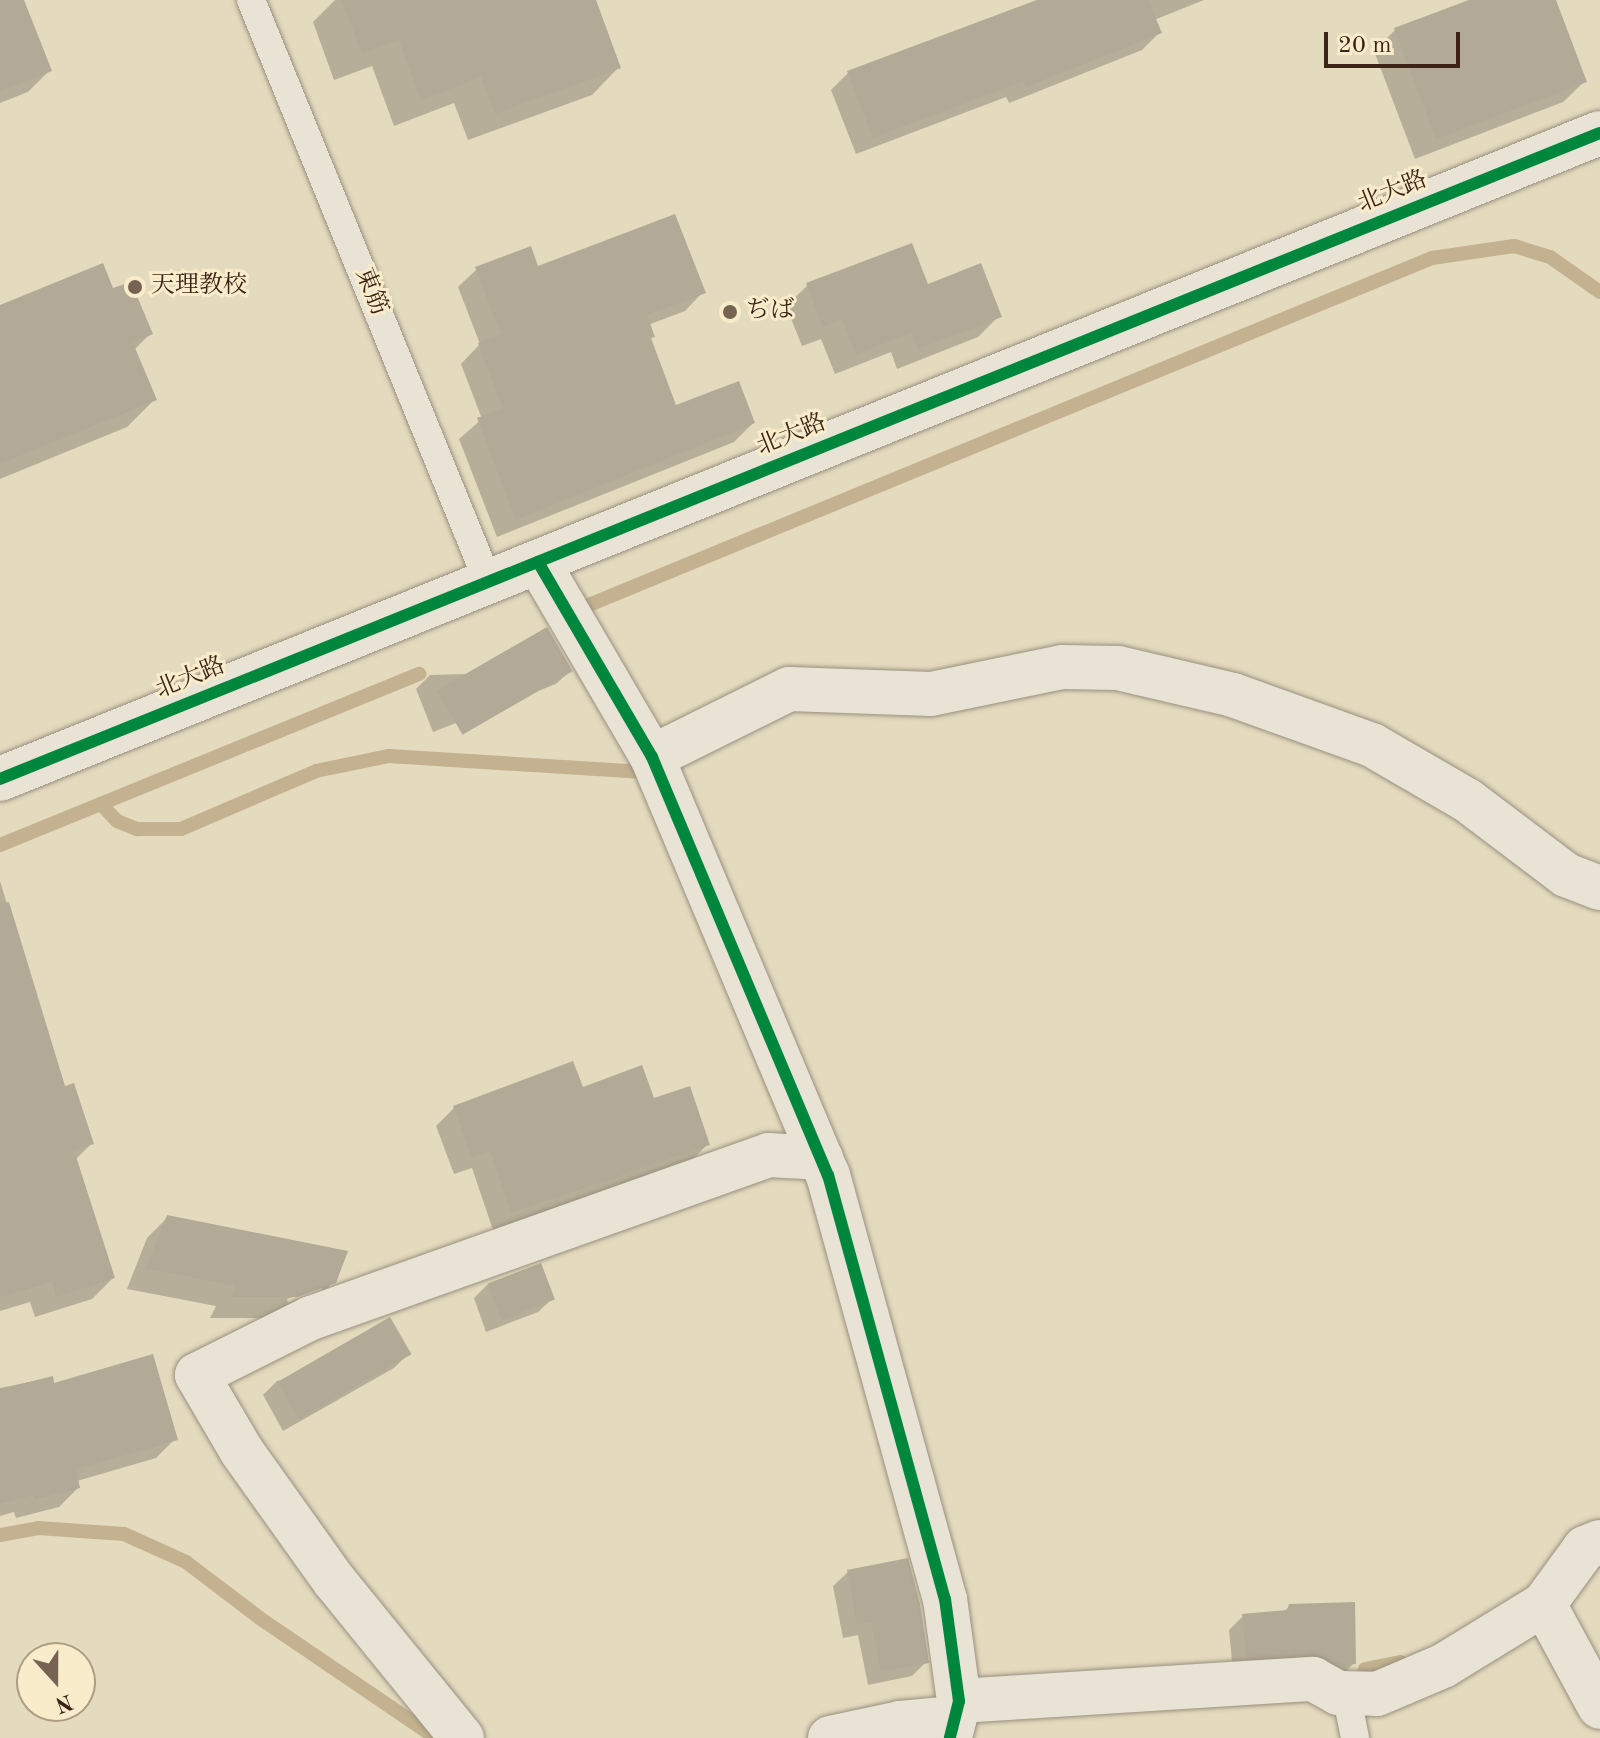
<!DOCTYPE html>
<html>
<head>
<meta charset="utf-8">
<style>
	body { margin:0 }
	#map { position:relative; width:1600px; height:1738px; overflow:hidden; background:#e4dabe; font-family:"Old Standard TT","Noto Serif JP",serif }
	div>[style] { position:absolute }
	.shadow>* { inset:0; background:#0003 }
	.stream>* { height:14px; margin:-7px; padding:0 7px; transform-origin:7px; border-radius:7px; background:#c3b18f }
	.building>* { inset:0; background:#b2aa97; transform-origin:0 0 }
	.roads { filter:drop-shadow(0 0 2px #99907f) drop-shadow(0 0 2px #99907f) }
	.lane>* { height:28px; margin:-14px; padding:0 14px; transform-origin:14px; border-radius:14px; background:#e8e3d5 }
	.street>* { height:44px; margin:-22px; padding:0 22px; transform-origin:22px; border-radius:22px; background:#e8e3d5 }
	.secondary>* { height:44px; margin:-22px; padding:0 22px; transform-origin:22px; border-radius:22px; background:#e8e3d5 }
	.cycleway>* { height:12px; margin:-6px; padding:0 6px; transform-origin:6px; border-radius:6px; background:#00873e }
	.dots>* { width:22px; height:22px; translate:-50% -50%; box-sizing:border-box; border:4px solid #f8ecca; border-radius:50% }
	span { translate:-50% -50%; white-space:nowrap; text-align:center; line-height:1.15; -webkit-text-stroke:6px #f8ecca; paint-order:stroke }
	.street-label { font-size:24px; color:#3b2318 }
	.poi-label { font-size:24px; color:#3b2318 }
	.left { translate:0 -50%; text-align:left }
	.north { position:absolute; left:16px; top:1642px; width:80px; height:80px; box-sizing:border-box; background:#f8ecca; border:2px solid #ac9c83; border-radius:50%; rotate:159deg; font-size:22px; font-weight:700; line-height:32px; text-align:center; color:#3b2318 }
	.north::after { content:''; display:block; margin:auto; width:28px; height:36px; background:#766352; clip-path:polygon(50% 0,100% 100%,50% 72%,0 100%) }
	.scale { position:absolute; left:1324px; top:32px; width:136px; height:36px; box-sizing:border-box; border:4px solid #3b2318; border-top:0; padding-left:10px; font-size:24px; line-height:28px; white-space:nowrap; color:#3b2318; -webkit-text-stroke:6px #f8ecca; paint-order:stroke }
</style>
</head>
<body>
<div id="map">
	<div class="shadow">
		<div style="clip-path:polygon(335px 0,594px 0,619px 67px,592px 95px,468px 140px,454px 103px,394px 126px,372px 66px,334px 80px,313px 22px)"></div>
		<div style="clip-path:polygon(1042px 0,1204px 0,1154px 20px,1159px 33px,1142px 50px,1009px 103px,1006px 97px,856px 154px,831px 90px,848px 73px)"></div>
		<div style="clip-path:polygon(1475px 0,1554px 0,1585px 81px,1563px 102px,1415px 159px,1374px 51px,1395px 30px)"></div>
		<div style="clip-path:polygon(0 15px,49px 71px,28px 92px,0 103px)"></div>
		<div style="clip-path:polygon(477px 269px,537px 269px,703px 292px,685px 311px,648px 325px,649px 339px,675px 408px,753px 423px,734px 442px,497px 537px,459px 439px,482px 419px,461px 364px,480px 344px,458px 287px)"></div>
		<div style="clip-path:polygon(808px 285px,927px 286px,999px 316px,978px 337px,897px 369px,891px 352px,835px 374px,821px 339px,802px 346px,786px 306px)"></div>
		<div style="clip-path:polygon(112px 291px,150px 334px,134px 350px,154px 400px,127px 427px,0 479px,0 308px)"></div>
		<div style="clip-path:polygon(570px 671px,556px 684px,433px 732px,416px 689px,430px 675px)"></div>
		<div style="clip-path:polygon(0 881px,64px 1089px,91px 1144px,75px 1160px,113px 1278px,92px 1299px,35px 1317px,30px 1302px,0 1311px)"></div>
		<div style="clip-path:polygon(582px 1089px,653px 1101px,708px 1144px,689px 1163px,493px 1230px,472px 1168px,454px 1174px,436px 1126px,454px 1108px)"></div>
		<div style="clip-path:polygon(evenodd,168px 1217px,334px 1281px,313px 1303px,274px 1318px,210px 1318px,216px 1306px,127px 1289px,147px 1238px,168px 1217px,322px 1286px,322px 1290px,288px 1303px,287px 1299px,322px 1286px)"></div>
		<div style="clip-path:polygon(488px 1284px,553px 1298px,538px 1312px,486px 1332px,474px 1298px)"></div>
		<div style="clip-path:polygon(408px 1354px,394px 1368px,283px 1431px,263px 1395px,277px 1381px)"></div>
		<div style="clip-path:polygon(51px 1378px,53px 1386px,175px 1439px,156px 1458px,77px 1481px,78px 1488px,59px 1507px,16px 1518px,14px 1512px,0 1516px,0 1388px)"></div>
		<div style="clip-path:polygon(848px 1572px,926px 1662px,912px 1676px,868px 1685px,858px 1635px,843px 1638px,833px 1586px)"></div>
		<div style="clip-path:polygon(1290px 1606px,1354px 1663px,1340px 1677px,1233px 1671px,1229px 1630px,1243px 1616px,1283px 1612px)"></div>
	</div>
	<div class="stream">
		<div style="left:584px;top:607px;width:917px;rotate:-22.37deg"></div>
		<div style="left:1432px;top:258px;width:83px;rotate:-8.3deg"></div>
		<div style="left:1514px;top:246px;width:38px;rotate:17deg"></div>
		<div style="left:1550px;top:257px;width:61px;rotate:35deg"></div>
		<div style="left:101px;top:804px;width:23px;rotate:47deg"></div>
		<div style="left:117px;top:821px;width:22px;rotate:22deg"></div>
		<div style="left:137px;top:829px;width:44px"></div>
		<div style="left:181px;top:829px;width:147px;rotate:-23.2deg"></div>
		<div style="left:316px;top:771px;width:75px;rotate:-11.6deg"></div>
		<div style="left:389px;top:756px;width:256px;rotate:3.6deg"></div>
		<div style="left:0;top:845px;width:453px;rotate:-22.2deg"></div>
		<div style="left:0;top:1535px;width:39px;rotate:-10deg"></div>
		<div style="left:38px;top:1528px;width:86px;rotate:4deg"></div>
		<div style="left:124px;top:1534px;width:68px;rotate:24.3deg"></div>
		<div style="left:186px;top:1562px;width:94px;rotate:37.2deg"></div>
		<div style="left:261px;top:1619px;width:212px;rotate:34.2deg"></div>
		<div style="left:1365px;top:1669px;width:36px;rotate:-11deg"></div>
	</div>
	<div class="building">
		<div style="clip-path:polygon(0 0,24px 0,52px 71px,0 91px)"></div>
		<div style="clip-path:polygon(342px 0,596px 0,621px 68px,495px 114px,481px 77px,421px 100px,399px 40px,362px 54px)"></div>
		<div style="clip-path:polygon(1037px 0,1148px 0,1162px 33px,1026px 87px,1023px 81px,873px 138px,847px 71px)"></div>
		<div style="clip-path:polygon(1469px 0,1556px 0,1587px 82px,1436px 139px,1394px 28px)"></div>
		<div style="clip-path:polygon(675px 214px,706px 293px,647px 315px,655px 337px,651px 338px,676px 405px,739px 381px,755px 423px,516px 520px,477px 418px,503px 408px,478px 343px,501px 334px,475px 267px,531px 246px,538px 266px)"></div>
		<div style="clip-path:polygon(912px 243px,928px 284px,981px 263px,1002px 317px,918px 349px,912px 333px,856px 354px,842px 319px,823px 327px,806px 283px)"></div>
		<div style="clip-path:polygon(103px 263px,113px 288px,131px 282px,153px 334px,133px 343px,157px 400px,0 464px,0 305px)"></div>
		<div style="left:547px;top:627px;width:51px;height:127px;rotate:60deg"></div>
		<div style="clip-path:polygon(9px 902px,65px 1086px,74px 1083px,94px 1144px,74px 1150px,115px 1278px,56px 1297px,52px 1282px,0 1297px,0 903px)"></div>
		<div style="clip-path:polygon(573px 1061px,583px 1087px,642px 1065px,654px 1098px,690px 1086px,710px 1145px,511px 1213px,490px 1151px,472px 1158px,453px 1106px)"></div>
		<div style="clip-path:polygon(167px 1215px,348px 1251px,336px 1283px,297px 1297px,230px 1297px,235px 1286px,146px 1268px)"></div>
		<div style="left:541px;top:1263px;width:39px;height:57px;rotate:69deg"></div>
		<div style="left:390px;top:1317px;width:43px;height:130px;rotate:60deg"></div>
		<div style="clip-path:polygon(153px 1354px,178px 1440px,76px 1469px,80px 1488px,34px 1500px,33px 1495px,0 1504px,0 1389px,53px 1376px,54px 1383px)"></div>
		<div style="clip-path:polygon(908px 1558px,920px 1604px,929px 1663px,881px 1672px,871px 1622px,857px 1625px,847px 1570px)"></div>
		<div style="clip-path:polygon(1355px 1602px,1356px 1664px,1338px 1665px,1311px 1654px,1246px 1658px,1242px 1614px,1287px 1610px,1289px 1604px)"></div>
	</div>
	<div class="roads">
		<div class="lane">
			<div style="left:251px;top:0;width:631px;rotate:67.83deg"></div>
			<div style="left:1346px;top:1693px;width:46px;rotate:78.7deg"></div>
		</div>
		<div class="street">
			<div style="left:538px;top:562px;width:226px;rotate:59.7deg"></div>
			<div style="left:652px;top:757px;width:454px;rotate:67.2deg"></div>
			<div style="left:828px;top:1175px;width:440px;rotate:74.6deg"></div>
			<div style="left:945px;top:1599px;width:103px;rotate:82.2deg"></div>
			<div style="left:959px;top:1701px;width:38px;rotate:104deg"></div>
			<div style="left:652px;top:757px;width:153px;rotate:-26.4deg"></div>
			<div style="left:789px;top:689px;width:142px;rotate:2deg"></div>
			<div style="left:931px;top:694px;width:134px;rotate:-11.6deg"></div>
			<div style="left:1062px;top:667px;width:56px;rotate:1deg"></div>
			<div style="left:1118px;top:668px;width:118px;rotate:13.2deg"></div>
			<div style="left:1233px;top:695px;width:148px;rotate:19.8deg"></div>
			<div style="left:1372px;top:745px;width:110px;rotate:30.1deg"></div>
			<div style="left:1467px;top:800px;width:124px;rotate:37.1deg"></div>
			<div style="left:1566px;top:875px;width:36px;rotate:21deg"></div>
			<div style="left:1544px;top:1604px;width:117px;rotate:61.5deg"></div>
			<div style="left:959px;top:1701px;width:355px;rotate:-3.6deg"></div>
			<div style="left:1313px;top:1679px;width:29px;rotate:29deg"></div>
			<div style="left:1338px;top:1693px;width:39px;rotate:1deg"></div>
			<div style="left:1377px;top:1694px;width:72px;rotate:-23deg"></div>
			<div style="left:1443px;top:1666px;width:119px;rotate:-31.5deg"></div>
			<div style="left:1544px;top:1604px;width:69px;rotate:-53.8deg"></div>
			<div style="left:1585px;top:1548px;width:16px;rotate:-22deg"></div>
			<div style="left:462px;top:1738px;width:201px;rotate:-129.1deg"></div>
			<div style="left:335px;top:1582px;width:162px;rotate:-125.5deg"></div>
			<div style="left:241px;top:1450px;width:87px;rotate:-120.4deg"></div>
			<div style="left:197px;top:1375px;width:127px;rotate:-26.6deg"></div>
			<div style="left:311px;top:1318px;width:486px;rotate:-19.6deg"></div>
			<div style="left:769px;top:1155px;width:52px;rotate:3.3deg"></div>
			<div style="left:830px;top:1738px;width:72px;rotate:-12.1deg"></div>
			<div style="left:900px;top:1723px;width:55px;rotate:-5.2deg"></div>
		</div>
		<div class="secondary">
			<div style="left:0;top:779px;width:1725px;rotate:-21.99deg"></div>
		</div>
	</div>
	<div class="cycleway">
		<div style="left:538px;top:562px;width:226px;rotate:59.7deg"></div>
		<div style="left:652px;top:757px;width:454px;rotate:67.2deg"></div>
		<div style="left:828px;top:1175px;width:440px;rotate:74.6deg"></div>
		<div style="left:945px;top:1599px;width:103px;rotate:82.2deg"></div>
		<div style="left:959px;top:1701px;width:38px;rotate:104deg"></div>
		<div style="left:0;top:779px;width:1725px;rotate:-21.99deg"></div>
	</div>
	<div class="dots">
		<div style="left:135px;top:287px;background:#766352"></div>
		<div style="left:730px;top:312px;background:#766352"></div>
	</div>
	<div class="street-label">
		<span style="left:1393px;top:193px;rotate:-22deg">北大路</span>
		<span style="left:370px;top:292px;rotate:68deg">東筋</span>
		<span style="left:792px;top:436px;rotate:-22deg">北大路</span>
		<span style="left:191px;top:679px;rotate:-22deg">北大路</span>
	</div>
	<div class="poi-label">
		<span class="left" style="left:151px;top:287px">天理教校</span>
		<span class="left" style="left:746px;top:312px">ぢば</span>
	</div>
	<div class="north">N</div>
	<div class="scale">20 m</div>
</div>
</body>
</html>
